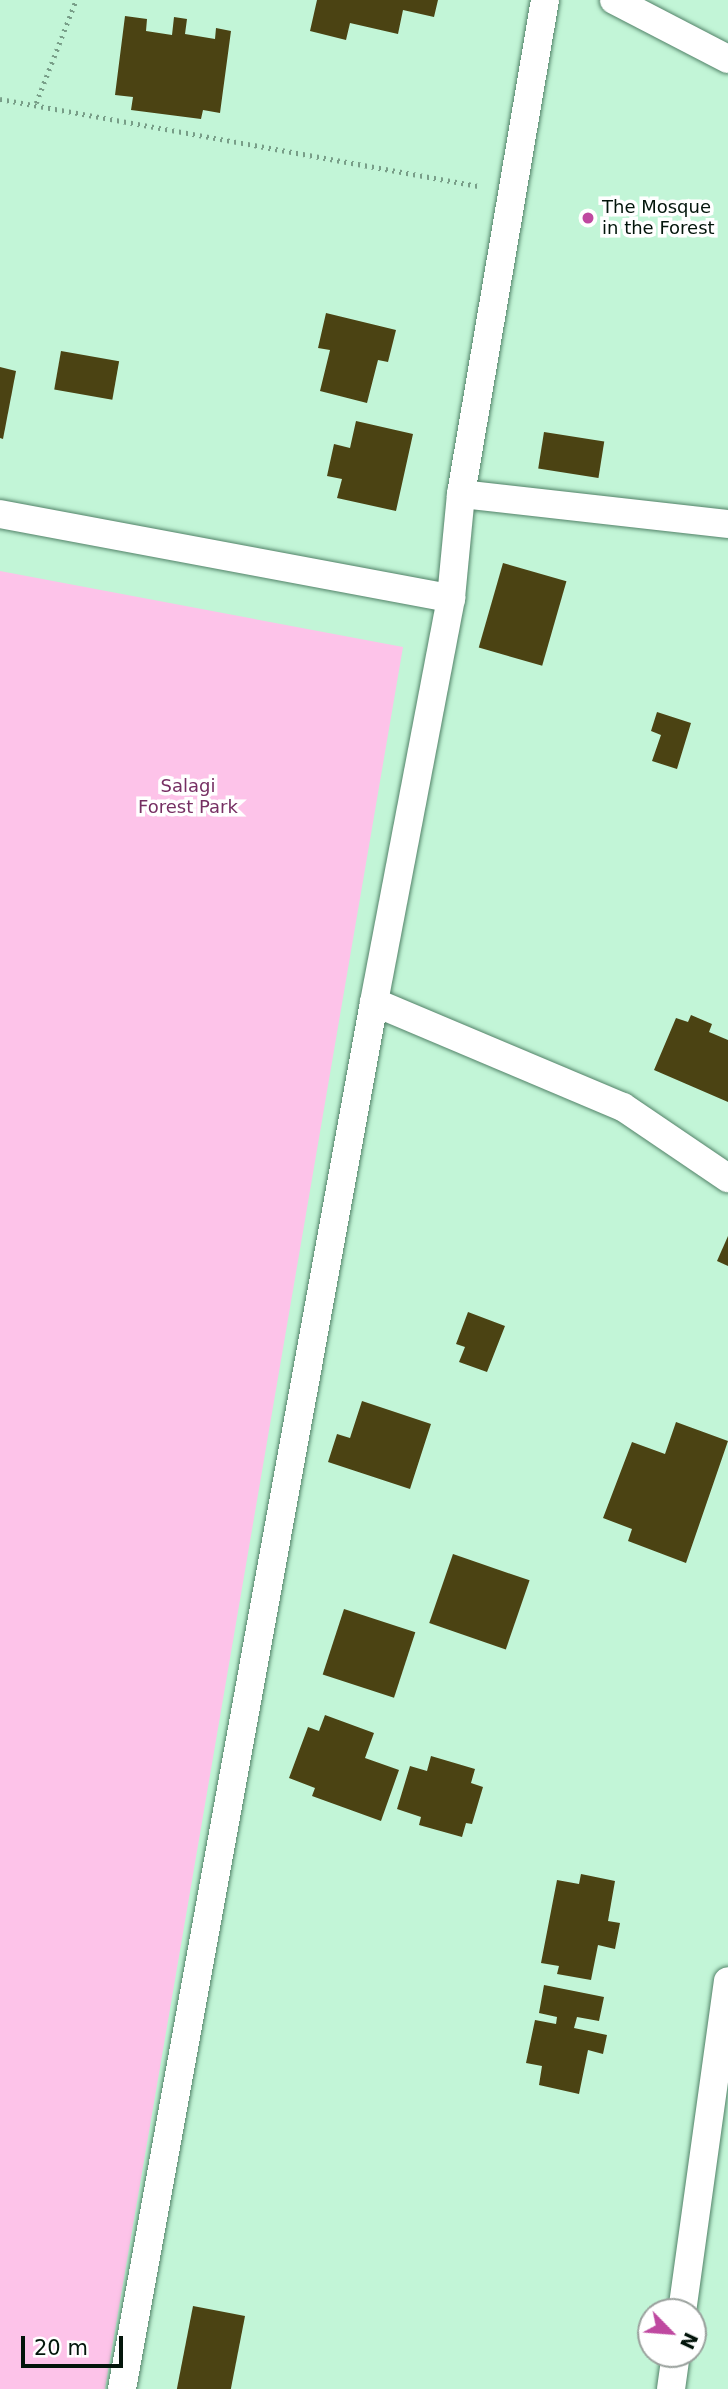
<!DOCTYPE html>
<html>
<head>
<meta charset="utf-8">
<style>
	body { margin:0 }
	#map { position:relative; width:728px; height:2389px; overflow:hidden; background:#c2f5d7; font-family:"DejaVu Sans",sans-serif }
	div>[style] { position:absolute }
	.green>* { inset:0; background:#fdc3e9 }
	.building>* { inset:0; background:#4b4313; transform-origin:0 0 }
	.path>* { height:4.5px; margin-top:-2.25px; transform-origin:0; background:repeating-linear-gradient(90deg,#789e88 0 2px,transparent 0 7px) }
	.roads { filter:drop-shadow(0 0 2px #528268) drop-shadow(0 0 2px #528268) }
	.minor>* { height:28px; margin:-14px; padding:0 14px; transform-origin:14px; border-radius:14px; background:#fff }
	.dots>* { width:19px; height:19px; translate:-50% -50%; box-sizing:border-box; border:4px solid #fff; border-radius:50% }
	span { translate:-50% -50%; white-space:nowrap; text-align:center; line-height:1.15; -webkit-text-stroke:7px #fff; paint-order:stroke }
	.poi-label { font-size:18px; color:#03150b }
	.left { translate:0 -50%; text-align:left }
	.park-label { font-size:18px; color:#762f63 }
	.north { position:absolute; left:637px; top:2298px; width:70px; height:70px; box-sizing:border-box; background:#fff; border:2px solid #9aa19d; border-radius:50%; rotate:115deg; font-size:19px; font-weight:700; line-height:28px; text-align:center; color:#03150b }
	.north::after { content:''; display:block; margin:auto; width:24px; height:32px; background:#bf49a0; clip-path:polygon(50% 0,100% 100%,50% 72%,0 100%) }
	.scale { position:absolute; left:21px; top:2336px; width:102px; height:32px; box-sizing:border-box; border:4px solid #03150b; border-top:0; padding-left:9px; font-size:21px; line-height:24px; white-space:nowrap; color:#03150b; -webkit-text-stroke:5px #fff; paint-order:stroke }
</style>
</head>
<body>
<div id="map">
	<div class="green">
		<div style="clip-path:polygon(0 571px,403px 647px,105px 2389px,0 2389px)"></div>
	</div>
	<div class="building">
		<div style="clip-path:polygon(317px 0,438px 0,434px 17px,403px 10px,398px 34px,350px 23px,346px 40px,310px 31px)"></div>
		<div style="clip-path:polygon(125px 16px,147px 19px,146px 31px,172px 35px,174px 17px,187px 19px,185px 34px,215px 39px,216px 28px,231px 31px,220px 113px,203px 110px,201px 119px,131px 110px,133px 97px,115px 95px)"></div>
		<div style="clip-path:polygon(326px 313px,396px 330px,388px 362px,378px 360px,367px 403px,320px 391px,330px 350px,318px 348px)"></div>
		<div style="left:61px;top:351px;width:59px;height:39px;rotate:10deg"></div>
		<div style="clip-path:polygon(0 367px,16px 371px,3px 439px,0 438px)"></div>
		<div style="clip-path:polygon(356px 421px,413px 434px,396px 511px,337px 498px,342px 479px,327px 476px,334px 444px,350px 448px)"></div>
		<div style="left:544px;top:432px;width:61px;height:37px;rotate:9deg"></div>
		<div style="left:503px;top:563px;width:66px;height:88px;rotate:16deg"></div>
		<div style="clip-path:polygon(657px 712px,691px 723px,677px 769px,652px 761px,661px 735px,651px 731px)"></div>
		<div style="clip-path:polygon(691px 1015px,712px 1024px,709px 1032px,728px 1040px,728px 1102px,654px 1070px,676px 1018px,688px 1022px)"></div>
		<div style="clip-path:polygon(728px 1236px,728px 1266px,717px 1261px)"></div>
		<div style="clip-path:polygon(468px 1312px,505px 1326px,487px 1372px,459px 1362px,465px 1347px,456px 1344px)"></div>
		<div style="clip-path:polygon(362px 1401px,431px 1424px,410px 1489px,328px 1462px,337px 1434px,350px 1438px)"></div>
		<div style="clip-path:polygon(676px 1422px,728px 1441px,686px 1563px,628px 1541px,632px 1529px,603px 1518px,632px 1442px,665px 1454px)"></div>
		<div style="left:453px;top:1554px;width:81px;height:73px;rotate:19deg"></div>
		<div style="left:344px;top:1609px;width:75px;height:69px;rotate:18deg"></div>
		<div style="clip-path:polygon(325px 1715px,374px 1733px,365px 1758px,399px 1770px,381px 1821px,312px 1796px,315px 1788px,289px 1778px,308px 1727px,319px 1731px)"></div>
		<div style="clip-path:polygon(431px 1756px,475px 1769px,471px 1783px,483px 1787px,472px 1824px,466px 1823px,462px 1837px,419px 1825px,421px 1817px,397px 1809px,410px 1766px,427px 1771px)"></div>
		<div style="clip-path:polygon(581px 1874px,615px 1881px,608px 1921px,620px 1923px,615px 1949px,598px 1945px,591px 1980px,557px 1974px,559px 1966px,541px 1963px,557px 1880px,579px 1884px)"></div>
		<div style="clip-path:polygon(544px 1985px,604px 1997px,599px 2021px,577px 2017px,574px 2028px,607px 2035px,603px 2054px,588px 2050px,579px 2094px,539px 2085px,542px 2066px,526px 2063px,535px 2020px,556px 2024px,557px 2017px,539px 2013px)"></div>
		<div style="left:193px;top:2306px;width:53px;height:85px;rotate:11deg"></div>
	</div>
	<div class="path">
		<div style="left:0;top:99px;width:489px;rotate:10.3deg"></div>
		<div style="left:36px;top:103px;width:110px;rotate:-68.8deg"></div>
	</div>
	<div class="roads">
		<div class="minor">
			<div style="left:614px;top:0;width:128px;rotate:27.4deg"></div>
			<div style="left:461px;top:494px;width:269px;rotate:6.4deg"></div>
			<div style="left:0;top:514px;width:459px;rotate:10.6deg"></div>
			<div style="left:374px;top:1002px;width:270px;rotate:22.9deg"></div>
			<div style="left:623px;top:1107px;width:127px;rotate:34.1deg"></div>
			<div style="left:682px;top:2312px;width:334px;rotate:-82.1deg"></div>
			<div style="left:122px;top:2389px;width:1410px;rotate:-79.7deg"></div>
			<div style="left:374px;top:1002px;width:411px;rotate:-79.2deg"></div>
			<div style="left:451px;top:598px;width:104px;rotate:-84.5deg"></div>
			<div style="left:461px;top:494px;width:501px;rotate:-80.35deg"></div>
			<div style="left:671px;top:2389px;width:35px;rotate:-82deg"></div>
		</div>
	</div>
	<div class="dots">
		<div style="left:588px;top:218px;background:#bf49a0"></div>
	</div>
	<div class="poi-label">
		<span class="left" style="left:602px;top:218px">The Mosque<br>in the Forest</span>
	</div>
	<div class="park-label">
		<span style="left:188px;top:797px">Salagi<br>Forest Park</span>
	</div>
	<div class="north">N</div>
	<div class="scale">20 m</div>
</div>
</body>
</html>
